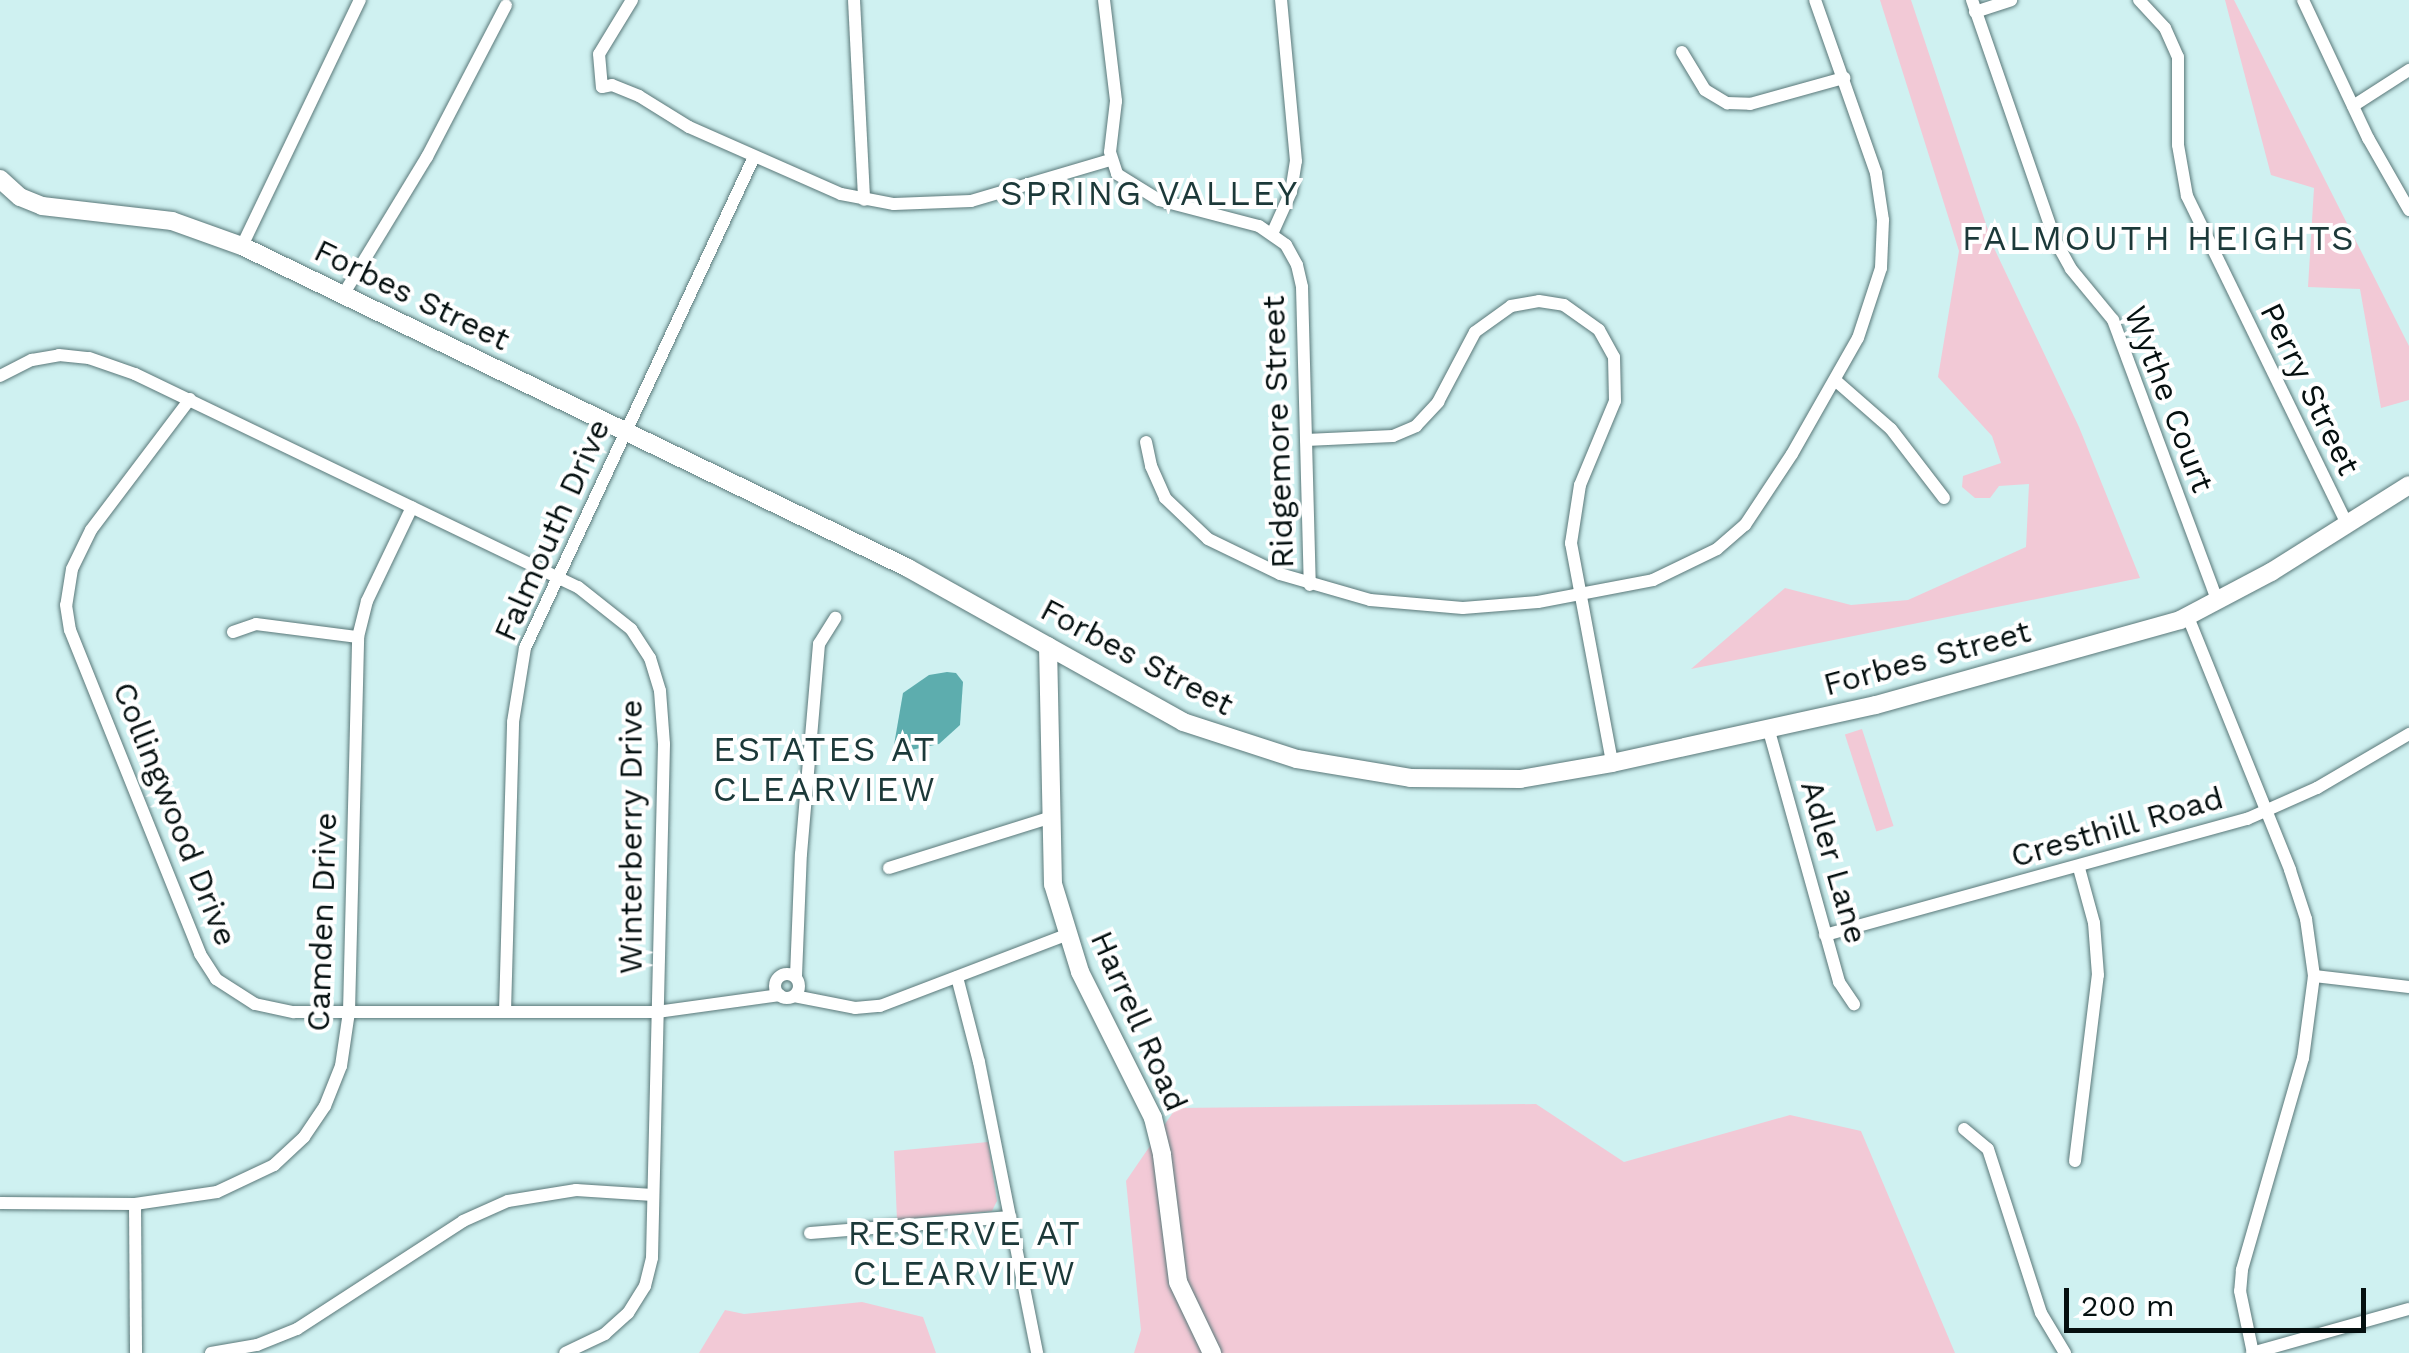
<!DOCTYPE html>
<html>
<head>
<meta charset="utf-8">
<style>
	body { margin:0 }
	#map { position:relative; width:2409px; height:1353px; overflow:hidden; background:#cff1f1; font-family:"Work Sans",sans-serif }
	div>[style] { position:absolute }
	.green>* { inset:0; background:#f2c9d6; transform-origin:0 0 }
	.water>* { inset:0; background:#5dadae }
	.roads { filter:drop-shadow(0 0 2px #5a7879) drop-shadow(0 0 2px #5a7879) }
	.street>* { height:12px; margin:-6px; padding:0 6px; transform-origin:6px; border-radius:6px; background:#fff }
	.street>.ring { margin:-6px; padding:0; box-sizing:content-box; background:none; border:12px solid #fff; border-radius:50% }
	.secondary>* { height:18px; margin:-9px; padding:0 9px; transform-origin:9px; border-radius:9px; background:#fff }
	span { translate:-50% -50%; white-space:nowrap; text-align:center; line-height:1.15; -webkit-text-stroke:8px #fff; paint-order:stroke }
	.street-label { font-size:32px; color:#051010 }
	.neighbourhood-label { font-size:35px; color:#1c3939; letter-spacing:2.5px }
	.scale { position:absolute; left:2064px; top:1288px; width:302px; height:45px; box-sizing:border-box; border:5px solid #051010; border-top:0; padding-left:12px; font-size:30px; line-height:35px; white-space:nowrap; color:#051010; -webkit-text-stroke:8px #fff; paint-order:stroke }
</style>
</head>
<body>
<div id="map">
	<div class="green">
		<div style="clip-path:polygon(1880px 0,1911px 0,1994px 248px,2079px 427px,2140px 578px,1691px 669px,1785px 588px,1851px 605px,1908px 600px,2026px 547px,2029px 484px,1999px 486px,1990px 498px,1975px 498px,1962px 487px,1963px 476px,2001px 463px,1992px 436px,1938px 377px,1959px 251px)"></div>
		<div style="clip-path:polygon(2225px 0,2234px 0,2409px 346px,2409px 400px,2381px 408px,2360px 289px,2308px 287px,2314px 188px,2271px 175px)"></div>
		<div style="left:1862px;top:729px;width:102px;height:18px;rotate:72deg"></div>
		<div style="clip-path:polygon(1536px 1104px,1624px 1162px,1790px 1115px,1861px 1131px,1955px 1353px,1134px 1353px,1141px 1330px,1126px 1181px,1176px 1108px)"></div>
		<div style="clip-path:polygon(988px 1142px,997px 1201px,992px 1211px,897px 1220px,894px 1151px)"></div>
		<div style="clip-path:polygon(862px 1302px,923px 1317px,936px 1353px,699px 1353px,725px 1310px,744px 1314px)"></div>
	</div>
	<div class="water">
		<div style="clip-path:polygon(947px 672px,956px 673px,963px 682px,960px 725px,939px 744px,897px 753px,894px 745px,903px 693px,929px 675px)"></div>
	</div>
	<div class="roads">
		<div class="street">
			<div style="left:632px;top:0;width:63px;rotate:121.4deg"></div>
			<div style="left:599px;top:54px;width:33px;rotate:85deg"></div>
			<div style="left:602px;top:87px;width:10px;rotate:-11deg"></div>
			<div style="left:612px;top:85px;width:29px;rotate:22deg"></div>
			<div style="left:639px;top:96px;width:59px;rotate:31.8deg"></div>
			<div style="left:689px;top:127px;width:166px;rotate:23.8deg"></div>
			<div style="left:841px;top:194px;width:54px;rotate:10.7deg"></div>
			<div style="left:894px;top:204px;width:77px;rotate:-2.2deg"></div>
			<div style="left:971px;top:201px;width:145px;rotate:-16.4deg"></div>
			<div style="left:854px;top:0;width:200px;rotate:87.1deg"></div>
			<div style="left:1104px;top:0;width:102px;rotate:83.2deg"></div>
			<div style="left:1116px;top:101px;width:51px;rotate:96.7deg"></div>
			<div style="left:1110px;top:152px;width:23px;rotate:72deg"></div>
			<div style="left:1117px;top:174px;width:49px;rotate:31.8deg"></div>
			<div style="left:1159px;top:200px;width:103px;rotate:14.6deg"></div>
			<div style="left:1259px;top:226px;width:33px;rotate:35deg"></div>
			<div style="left:1286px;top:245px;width:23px;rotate:61deg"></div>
			<div style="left:1297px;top:265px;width:23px;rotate:77deg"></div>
			<div style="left:1302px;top:287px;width:298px;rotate:88.5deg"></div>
			<div style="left:1972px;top:0;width:254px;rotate:70.9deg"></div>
			<div style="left:2055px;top:240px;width:33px;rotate:61deg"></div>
			<div style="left:2071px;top:269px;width:66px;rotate:50.5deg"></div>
			<div style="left:2113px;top:320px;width:301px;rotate:69.6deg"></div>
			<div style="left:2139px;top:0;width:38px;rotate:47deg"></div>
			<div style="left:2165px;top:28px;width:32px;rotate:66deg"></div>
			<div style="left:2178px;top:57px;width:88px;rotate:90deg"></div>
			<div style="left:2178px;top:145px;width:52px;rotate:80deg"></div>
			<div style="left:2187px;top:196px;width:365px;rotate:64deg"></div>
			<div style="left:2303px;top:0;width:153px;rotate:64.8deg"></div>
			<div style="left:2368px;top:138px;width:83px;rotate:60.3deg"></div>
			<div style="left:1975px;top:12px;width:38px;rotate:-18deg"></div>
			<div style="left:1682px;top:52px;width:44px;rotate:58.8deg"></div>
			<div style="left:1705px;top:90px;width:26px;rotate:31deg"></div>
			<div style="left:1727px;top:103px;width:23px;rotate:2deg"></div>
			<div style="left:1750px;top:104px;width:98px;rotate:-15.5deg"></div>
			<div style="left:2353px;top:106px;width:67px;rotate:-32.7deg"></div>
			<div style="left:1272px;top:234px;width:46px;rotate:-65.7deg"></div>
			<div style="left:1291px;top:192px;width:31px;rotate:-81deg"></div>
			<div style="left:1296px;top:161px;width:162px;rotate:-95.3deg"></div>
			<div style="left:242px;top:246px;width:273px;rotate:-64.4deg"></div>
			<div style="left:343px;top:295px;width:162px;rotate:-58.7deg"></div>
			<div style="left:427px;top:157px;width:171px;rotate:-62.5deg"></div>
			<div style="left:0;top:376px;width:36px;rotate:-27deg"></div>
			<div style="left:32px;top:360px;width:27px;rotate:-10deg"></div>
			<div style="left:59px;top:355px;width:30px;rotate:6deg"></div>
			<div style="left:89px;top:358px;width:49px;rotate:19.2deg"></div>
			<div style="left:135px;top:374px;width:492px;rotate:25.7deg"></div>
			<div style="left:578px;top:587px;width:68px;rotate:38.4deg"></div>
			<div style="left:631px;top:629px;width:35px;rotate:57deg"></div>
			<div style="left:650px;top:658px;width:34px;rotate:73deg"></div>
			<div style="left:660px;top:691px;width:53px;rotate:85.7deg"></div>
			<div style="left:664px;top:744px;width:514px;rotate:91.34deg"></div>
			<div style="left:652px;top:1258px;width:29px;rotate:104deg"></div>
			<div style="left:645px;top:1286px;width:32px;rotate:122deg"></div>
			<div style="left:628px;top:1313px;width:31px;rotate:138deg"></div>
			<div style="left:605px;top:1334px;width:44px;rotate:154.6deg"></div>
			<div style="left:1835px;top:380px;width:74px;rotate:41.2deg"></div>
			<div style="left:1891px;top:429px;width:87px;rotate:52.5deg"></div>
			<div style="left:190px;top:399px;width:164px;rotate:127.1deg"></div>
			<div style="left:91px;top:530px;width:43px;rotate:116deg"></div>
			<div style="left:72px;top:569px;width:36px;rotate:99deg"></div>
			<div style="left:66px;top:605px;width:25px;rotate:81deg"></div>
			<div style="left:70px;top:630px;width:349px;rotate:68.1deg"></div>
			<div style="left:200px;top:954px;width:30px;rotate:57deg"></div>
			<div style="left:216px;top:979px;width:46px;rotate:32.7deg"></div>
			<div style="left:255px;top:1004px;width:40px;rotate:12deg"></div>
			<div style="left:294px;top:1012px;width:363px"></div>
			<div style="left:657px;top:1012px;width:124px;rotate:-7.9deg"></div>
			<div style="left:1306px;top:440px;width:87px;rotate:-2.6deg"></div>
			<div style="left:1393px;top:436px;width:25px;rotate:-23deg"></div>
			<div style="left:1416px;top:426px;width:33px;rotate:-47deg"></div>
			<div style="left:1438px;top:402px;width:79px;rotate:-62.1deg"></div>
			<div style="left:1475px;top:332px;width:44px;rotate:-35.8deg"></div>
			<div style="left:1511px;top:306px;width:28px;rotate:-10deg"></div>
			<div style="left:1539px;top:301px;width:25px;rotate:9deg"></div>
			<div style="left:1564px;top:305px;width:43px;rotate:35.5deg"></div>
			<div style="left:1599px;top:330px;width:31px;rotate:61deg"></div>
			<div style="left:1614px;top:357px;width:44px;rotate:88.7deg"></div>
			<div style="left:1615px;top:401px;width:91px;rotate:112.6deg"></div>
			<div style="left:1580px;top:485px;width:59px;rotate:98.8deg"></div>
			<div style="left:1571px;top:543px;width:224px;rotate:79.4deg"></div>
			<div style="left:1146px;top:442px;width:25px;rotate:78deg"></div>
			<div style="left:1151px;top:466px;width:35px;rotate:66deg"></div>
			<div style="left:1165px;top:498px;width:59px;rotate:43.6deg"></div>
			<div style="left:1208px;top:539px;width:80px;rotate:25.9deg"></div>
			<div style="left:1280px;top:574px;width:94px;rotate:16.1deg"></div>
			<div style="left:1370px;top:600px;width:93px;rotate:4.9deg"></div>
			<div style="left:1463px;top:608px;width:75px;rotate:-4.6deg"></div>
			<div style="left:1538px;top:602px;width:117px;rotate:-10.8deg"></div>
			<div style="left:1653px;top:580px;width:71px;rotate:-25.8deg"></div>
			<div style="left:1717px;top:549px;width:37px;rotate:-41deg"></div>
			<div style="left:1745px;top:525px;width:85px;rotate:-56.5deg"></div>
			<div style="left:1792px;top:454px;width:133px;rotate:-60.4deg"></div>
			<div style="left:1858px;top:338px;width:74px;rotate:-71.8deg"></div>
			<div style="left:1881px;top:268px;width:48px;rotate:-87.6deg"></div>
			<div style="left:1883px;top:220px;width:48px;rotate:-98.5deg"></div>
			<div style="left:1876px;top:173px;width:183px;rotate:-109.4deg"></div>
			<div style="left:2188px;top:617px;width:273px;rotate:68deg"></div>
			<div style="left:2290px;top:870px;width:52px;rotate:71.9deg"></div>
			<div style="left:2306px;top:919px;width:58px;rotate:82deg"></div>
			<div style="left:2314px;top:976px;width:83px;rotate:97.6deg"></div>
			<div style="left:2303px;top:1058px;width:221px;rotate:106.1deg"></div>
			<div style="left:2242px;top:1270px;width:21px;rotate:95deg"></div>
			<div style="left:2240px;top:1291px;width:63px;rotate:78.2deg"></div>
			<div style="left:233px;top:632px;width:24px;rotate:-19deg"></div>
			<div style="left:256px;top:624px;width:103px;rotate:7.3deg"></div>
			<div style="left:1769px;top:731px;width:261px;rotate:74.4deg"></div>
			<div style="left:1839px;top:982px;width:27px;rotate:56deg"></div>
			<div style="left:889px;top:868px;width:168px;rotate:-17.4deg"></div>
			<div style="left:1825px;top:935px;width:438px;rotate:-15.4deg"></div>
			<div style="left:2247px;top:819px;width:77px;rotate:-23.9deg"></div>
			<div style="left:2317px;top:788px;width:107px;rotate:-30.4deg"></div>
			<div class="ring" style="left:775px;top:974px;width:12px;height:12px"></div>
			<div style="left:796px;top:976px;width:122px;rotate:-87.7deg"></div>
			<div style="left:801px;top:854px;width:211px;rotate:-85.1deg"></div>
			<div style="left:819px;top:644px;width:31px;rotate:-58deg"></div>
			<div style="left:2314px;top:976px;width:96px;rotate:6.6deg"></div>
			<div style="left:957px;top:977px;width:88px;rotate:75.5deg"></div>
			<div style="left:979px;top:1062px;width:297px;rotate:78.7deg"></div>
			<div style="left:794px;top:996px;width:62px;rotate:11.1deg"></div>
			<div style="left:855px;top:1008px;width:25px;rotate:-5deg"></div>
			<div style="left:880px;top:1006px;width:199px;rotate:-20.9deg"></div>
			<div style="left:505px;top:1012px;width:290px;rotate:-88.4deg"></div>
			<div style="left:513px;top:722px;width:75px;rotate:-80.8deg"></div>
			<div style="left:525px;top:648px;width:542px;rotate:-65deg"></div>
			<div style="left:1964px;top:1129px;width:31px;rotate:40deg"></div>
			<div style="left:1988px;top:1149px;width:172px;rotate:72.1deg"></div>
			<div style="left:2041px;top:1313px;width:47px;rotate:59deg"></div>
			<div style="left:2075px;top:1161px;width:187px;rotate:-83deg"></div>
			<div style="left:2098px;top:975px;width:52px;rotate:-94.4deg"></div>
			<div style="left:2094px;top:923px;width:57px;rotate:-105.3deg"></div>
			<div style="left:0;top:1203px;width:135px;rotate:0.4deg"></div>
			<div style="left:135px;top:1204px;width:83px;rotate:-8.3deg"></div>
			<div style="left:217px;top:1192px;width:63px;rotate:-25.3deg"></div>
			<div style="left:274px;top:1165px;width:41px;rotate:-43deg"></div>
			<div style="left:304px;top:1137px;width:37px;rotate:-56deg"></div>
			<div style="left:325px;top:1106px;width:43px;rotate:-68.2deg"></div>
			<div style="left:341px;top:1066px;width:55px;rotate:-81.6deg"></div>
			<div style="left:349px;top:1012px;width:375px;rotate:-88.6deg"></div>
			<div style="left:358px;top:637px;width:37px;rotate:-76deg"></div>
			<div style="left:367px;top:601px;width:104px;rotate:-64.4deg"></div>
			<div style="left:135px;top:1204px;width:149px;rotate:89.6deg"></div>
			<div style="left:810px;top:1233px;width:201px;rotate:-4.6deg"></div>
			<div style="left:211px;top:1353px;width:47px;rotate:-9.9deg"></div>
			<div style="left:257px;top:1345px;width:43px;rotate:-21.8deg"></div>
			<div style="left:297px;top:1329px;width:198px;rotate:-33deg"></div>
			<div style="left:463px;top:1221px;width:49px;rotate:-24deg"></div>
			<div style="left:508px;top:1201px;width:69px;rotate:-9.2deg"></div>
			<div style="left:576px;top:1190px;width:77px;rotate:3.7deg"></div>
			<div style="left:2252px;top:1353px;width:163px;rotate:-15.7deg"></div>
		</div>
		<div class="secondary">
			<div style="left:0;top:179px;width:27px;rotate:42deg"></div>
			<div style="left:20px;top:197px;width:24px;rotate:22deg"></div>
			<div style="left:42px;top:206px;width:131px;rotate:6.6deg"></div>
			<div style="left:172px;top:221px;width:74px;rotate:19.7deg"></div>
			<div style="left:242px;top:246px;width:740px;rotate:25.8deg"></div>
			<div style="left:908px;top:568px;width:315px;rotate:29.2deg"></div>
			<div style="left:1183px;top:722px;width:120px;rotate:18deg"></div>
			<div style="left:1297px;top:759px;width:115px;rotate:9.5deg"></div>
			<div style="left:1410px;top:778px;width:110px;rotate:0.5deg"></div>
			<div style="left:1520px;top:779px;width:93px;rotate:-9.9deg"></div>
			<div style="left:1612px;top:763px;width:270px;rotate:-12.4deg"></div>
			<div style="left:1876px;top:705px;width:316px;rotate:-15.6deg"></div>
			<div style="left:2180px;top:620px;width:103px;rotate:-27.8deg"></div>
			<div style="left:2271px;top:572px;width:163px;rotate:-32.2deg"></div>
			<div style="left:1048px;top:646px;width:238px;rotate:88.8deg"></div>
			<div style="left:1053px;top:884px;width:92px;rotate:72.9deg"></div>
			<div style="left:1080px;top:972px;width:163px;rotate:63.4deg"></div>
			<div style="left:1153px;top:1118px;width:38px;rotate:76deg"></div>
			<div style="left:1162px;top:1155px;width:128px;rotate:82.8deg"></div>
			<div style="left:1178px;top:1282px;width:79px;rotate:64.4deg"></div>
		</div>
	</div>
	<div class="street-label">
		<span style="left:412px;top:295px;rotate:26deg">Forbes Street</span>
		<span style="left:2310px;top:389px;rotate:64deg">Perry Street</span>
		<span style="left:2169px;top:399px;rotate:69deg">Wythe Court</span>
		<span style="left:1278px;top:432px;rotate:-92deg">Ridgemore Street</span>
		<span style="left:552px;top:530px;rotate:-66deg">Falmouth Drive</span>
		<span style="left:1137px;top:657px;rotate:28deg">Forbes Street</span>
		<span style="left:1927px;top:658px;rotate:-15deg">Forbes Street</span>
		<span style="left:175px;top:814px;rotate:68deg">Collingwood Drive</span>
		<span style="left:2117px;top:827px;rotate:-16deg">Cresthill Road</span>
		<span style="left:631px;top:837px;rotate:-90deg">Winterberry Drive</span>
		<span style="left:1834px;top:862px;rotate:74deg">Adler Lane</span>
		<span style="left:322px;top:922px;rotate:-88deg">Camden Drive</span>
		<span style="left:1139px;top:1021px;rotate:66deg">Harrell Road</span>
	</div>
	<div class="neighbourhood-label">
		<span style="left:1150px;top:193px">SPRING VALLEY</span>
		<span style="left:2159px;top:238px">FALMOUTH HEIGHTS</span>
		<span style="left:825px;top:769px">ESTATES AT<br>CLEARVIEW</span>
		<span style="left:965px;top:1253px">RESERVE AT<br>CLEARVIEW</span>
	</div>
	<div class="scale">200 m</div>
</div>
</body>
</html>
